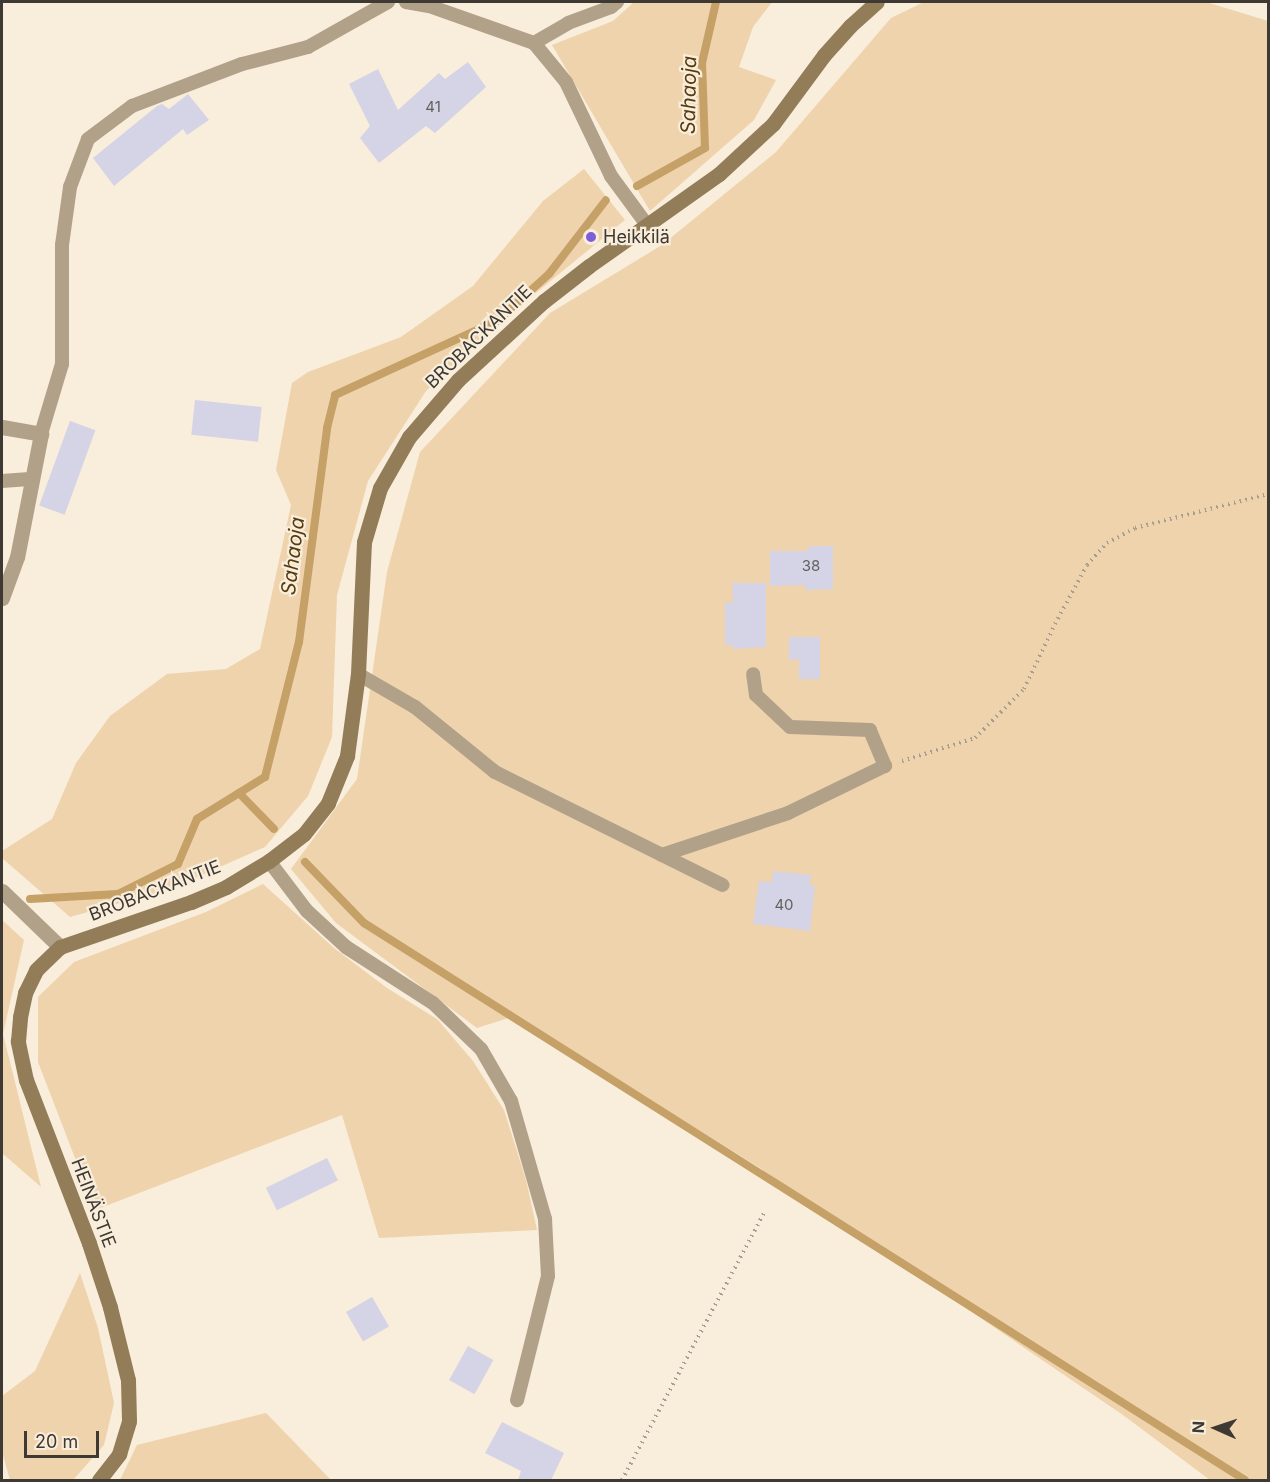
<!DOCTYPE html>
<html>
<head>
<meta charset="utf-8">
<style>
	body { margin:0 }
	#map { position:relative; width:1270px; height:1482px; overflow:hidden; background:#f9eddb; font-family:Inter,sans-serif }
	div>[style] { position:absolute }
	.green>* { inset:0; background:#eed3ac }
	.stream>* { height:8px; margin:-4px; padding:0 4px; transform-origin:4px; border-radius:4px; background:#c5a067 }
	.building>* { inset:0; background:#d5d3e6; transform-origin:0 0 }
	.path>* { height:4px; margin-top:-2px; transform-origin:0; background:repeating-linear-gradient(90deg,#a79e91 0 1.5px,transparent 0 6px) }
	.lane>* { height:14px; margin:-7px; padding:0 7px; transform-origin:7px; border-radius:7px; background:#b2a189 }
	.street>* { height:15px; margin:-7.5px; padding:0 7.5px; transform-origin:7.5px; border-radius:7.5px; background:#b2a189 }
	.secondary>* { height:15px; margin:-7.5px; padding:0 7.5px; transform-origin:7.5px; border-radius:7.5px; background:#937c58 }
	.dots>* { width:16px; height:16px; translate:-50% -50%; box-sizing:border-box; border:3px solid #f9eddb; border-radius:50% }
	span { translate:-50% -50%; white-space:nowrap; text-align:center; line-height:1.15; -webkit-text-stroke:4.5px #f9eddb; paint-order:stroke }
	.number-label { font-size:15px; color:#64605f }
	.number-label span { -webkit-text-stroke-width:0 }
	.poi-label { font-size:18px; color:#3e3932 }
	.left { translate:0 -50%; text-align:left }
	.street-label { font-size:18px; color:#3e3932 }
	.water-label { font-size:20px; color:#553c0e; font-style:italic }
	.frame { position:absolute; inset:0; border:3px solid #3e3932; pointer-events:none }
	.north { position:absolute; left:1186px; top:1398px; width:60px; height:60px; -webkit-text-stroke:4px #f9eddb; paint-order:stroke; rotate:273deg; font-size:16px; font-weight:700; line-height:24px; text-align:center; color:#3e3932 }
	.north::after { content:''; display:block; margin:auto; width:21px; height:27px; background:#3e3932; clip-path:polygon(50% 0,100% 100%,50% 72%,0 100%) }
	.scale { position:absolute; left:24px; top:1431px; width:75px; height:27px; box-sizing:border-box; border:3px solid #3e3932; border-top:0; padding-left:8px; font-size:18px; line-height:21px; white-space:nowrap; color:#3e3932; -webkit-text-stroke:4px #f9eddb; paint-order:stroke }
</style>
</head>
<body>
<div id="map">
	<div class="green">
		<div style="clip-path:polygon(634px 2px,772px 2px,753px 27px,739px 67px,776px 80px,754px 120px,650px 211px,552px 45px,613px 21px)"></div>
		<div style="clip-path:polygon(924px 2px,1206px 2px,1268px 21px,1268px 1480px,1210px 1480px,1123px 1415px,760px 1168px,515px 1016px,477px 1028px,336px 923px,291px 869px,357px 779px,387px 572px,420px 452px,550px 313px,662px 245px,776px 152px,891px 18px)"></div>
		<div style="clip-path:polygon(584px 169px,625px 220px,477px 341px,426px 391px,368px 481px,337px 595px,332px 737px,308px 796px,265px 847px,170px 889px,70px 917px,2px 858px,2px 851px,52px 819px,76px 763px,110px 716px,167px 674px,226px 669px,260px 649px,291px 505px,276px 470px,292px 383px,308px 372px,401px 337px,473px 286px,543px 201px)"></div>
		<div style="clip-path:polygon(263px 884px,334px 948px,387px 988px,437px 1019px,473px 1061px,504px 1110px,526px 1180px,537px 1230px,379px 1238px,342px 1115px,95px 1210px,38px 1062px,38px 997px,74px 962px,206px 912px)"></div>
		<div style="clip-path:polygon(2px 920px,24px 940px,3px 1034px,41px 1187px,2px 1153px)"></div>
		<div style="clip-path:polygon(80px 1273px,98px 1328px,114px 1403px,104px 1445px,73px 1480px,10px 1480px,2px 1452px,2px 1396px,35px 1371px)"></div>
		<div style="clip-path:polygon(266px 1413px,331px 1480px,120px 1480px,137px 1445px)"></div>
	</div>
	<div class="stream">
		<div style="left:637px;top:186px;width:78px;rotate:-29.2deg"></div>
		<div style="left:705px;top:148px;width:85px;rotate:-92deg"></div>
		<div style="left:702px;top:63px;width:63px;rotate:-77.1deg"></div>
		<div style="left:239px;top:793px;width:50px;rotate:45.8deg"></div>
		<div style="left:305px;top:862px;width:85px;rotate:46deg"></div>
		<div style="left:364px;top:923px;width:1042px;rotate:32.3deg"></div>
		<div style="left:30px;top:899px;width:88px;rotate:-3.3deg"></div>
		<div style="left:118px;top:894px;width:67px;rotate:-26.6deg"></div>
		<div style="left:178px;top:864px;width:49px;rotate:-67.1deg"></div>
		<div style="left:197px;top:819px;width:80px;rotate:-31.7deg"></div>
		<div style="left:265px;top:777px;width:139px;rotate:-75.9deg"></div>
		<div style="left:299px;top:642px;width:216px;rotate:-82.5deg"></div>
		<div style="left:327px;top:428px;width:34px;rotate:-76deg"></div>
		<div style="left:335px;top:395px;width:178px;rotate:-24.6deg"></div>
		<div style="left:497px;top:321px;width:70px;rotate:-42.1deg"></div>
		<div style="left:549px;top:274px;width:93px;rotate:-52.4deg"></div>
	</div>
	<div class="building">
		<div style="clip-path:polygon(468px 62px,486px 87px,435px 133px,426px 126px,379px 163px,360px 138px,370px 126px,349px 84px,378px 69px,398px 110px,439px 73px,445px 79px)"></div>
		<div style="clip-path:polygon(188px 94px,209px 120px,187px 135px,183px 129px,114px 186px,93px 158px,157px 106px,162px 104px,169px 109px)"></div>
		<div style="left:195px;top:400px;width:67px;height:35px;rotate:6deg"></div>
		<div style="left:70px;top:421px;width:27px;height:90px;rotate:20deg"></div>
		<div style="clip-path:polygon(809px 546px,833px 546px,833px 589px,805px 590px,805px 585px,770px 586px,770px 551px,808px 551px)"></div>
		<div style="clip-path:polygon(732px 583px,766px 583px,766px 647px,733px 649px,733px 645px,725px 645px,725px 603px,733px 602px)"></div>
		<div style="clip-path:polygon(789px 637px,820px 637px,820px 679px,799px 679px,799px 659px,789px 660px)"></div>
		<div style="clip-path:polygon(773px 871px,811px 875px,810px 886px,815px 886px,810px 931px,753px 924px,759px 881px,772px 882px)"></div>
		<div style="left:327px;top:1158px;width:25px;height:68px;rotate:64deg"></div>
		<div style="left:372px;top:1297px;width:34px;height:30px;rotate:60deg"></div>
		<div style="left:468px;top:1346px;width:29px;height:39px;rotate:29deg"></div>
		<div style="clip-path:polygon(502px 1422px,564px 1453px,551px 1480px,518px 1480px,521px 1471px,485px 1453px)"></div>
	</div>
	<div class="path">
		<div style="left:902px;top:761px;width:77px;rotate:-17.5deg"></div>
		<div style="left:975px;top:738px;width:69px;rotate:-45deg"></div>
		<div style="left:1024px;top:689px;width:72px;rotate:-64.5deg"></div>
		<div style="left:1055px;top:624px;width:67px;rotate:-61.5deg"></div>
		<div style="left:1087px;top:565px;width:30px;rotate:-48deg"></div>
		<div style="left:1107px;top:543px;width:32px;rotate:-28deg"></div>
		<div style="left:1135px;top:528px;width:137px;rotate:-14.3deg"></div>
		<div style="left:622px;top:1480px;width:302px;rotate:-62deg"></div>
	</div>
	<div class="lane">
		<div style="left:406px;top:2px;width:23px;rotate:10deg"></div>
		<div style="left:429px;top:6px;width:111px;rotate:19.4deg"></div>
		<div style="left:534px;top:43px;width:50px;rotate:50.6deg"></div>
		<div style="left:566px;top:82px;width:104px;rotate:64.4deg"></div>
		<div style="left:611px;top:176px;width:61px;rotate:53.7deg"></div>
		<div style="left:534px;top:43px;width:39px;rotate:-30deg"></div>
		<div style="left:568px;top:23px;width:46px;rotate:-20.4deg"></div>
		<div style="left:611px;top:7px;width:8px;rotate:-40deg"></div>
		<div style="left:41px;top:434px;width:73px;rotate:-73.3deg"></div>
		<div style="left:62px;top:364px;width:119px;rotate:-90deg"></div>
		<div style="left:62px;top:245px;width:59px;rotate:-82.1deg"></div>
		<div style="left:70px;top:187px;width:51px;rotate:-69.4deg"></div>
		<div style="left:88px;top:139px;width:55px;rotate:-36.9deg"></div>
		<div style="left:132px;top:106px;width:118px;rotate:-20.9deg"></div>
		<div style="left:242px;top:64px;width:68px;rotate:-14.4deg"></div>
		<div style="left:308px;top:47px;width:92px;rotate:-29.4deg"></div>
		<div style="left:2px;top:481px;width:31px;rotate:-4deg"></div>
		<div style="left:358px;top:674px;width:66px;rotate:30.1deg"></div>
		<div style="left:415px;top:707px;width:103px;rotate:39.1deg"></div>
		<div style="left:495px;top:772px;width:254px;rotate:26.4deg"></div>
		<div style="left:662px;top:855px;width:133px;rotate:-18.4deg"></div>
		<div style="left:788px;top:813px;width:108px;rotate:-25.9deg"></div>
		<div style="left:885px;top:766px;width:39px;rotate:-113deg"></div>
		<div style="left:870px;top:730px;width:80px;rotate:-177.9deg"></div>
		<div style="left:790px;top:727px;width:47px;rotate:-136.7deg"></div>
		<div style="left:756px;top:695px;width:21px;rotate:-98deg"></div>
		<div style="left:269px;top:861px;width:63px;rotate:52.8deg"></div>
		<div style="left:307px;top:911px;width:53px;rotate:42.7deg"></div>
		<div style="left:346px;top:947px;width:103px;rotate:32.8deg"></div>
		<div style="left:433px;top:1003px;width:66px;rotate:43.8deg"></div>
		<div style="left:481px;top:1049px;width:60px;rotate:60deg"></div>
		<div style="left:511px;top:1101px;width:123px;rotate:73.9deg"></div>
		<div style="left:545px;top:1219px;width:57px;rotate:87deg"></div>
		<div style="left:548px;top:1276px;width:128px;rotate:104deg"></div>
	</div>
	<div class="street">
		<div style="left:2px;top:427px;width:40px;rotate:10deg"></div>
		<div style="left:41px;top:434px;width:125px;rotate:101deg"></div>
		<div style="left:17px;top:557px;width:44px;rotate:110.1deg"></div>
		<div style="left:2px;top:891px;width:81px;rotate:44deg"></div>
	</div>
	<div class="secondary">
		<div style="left:99px;top:1480px;width:33px;rotate:-52deg"></div>
		<div style="left:119px;top:1454px;width:34px;rotate:-73deg"></div>
		<div style="left:129px;top:1421px;width:41px;rotate:-91.4deg"></div>
		<div style="left:128px;top:1380px;width:75px;rotate:-103.9deg"></div>
		<div style="left:110px;top:1307px;width:67px;rotate:-108.2deg"></div>
		<div style="left:89px;top:1243px;width:175px;rotate:-111.1deg"></div>
		<div style="left:26px;top:1080px;width:40px;rotate:-102deg"></div>
		<div style="left:18px;top:1041px;width:24px;rotate:-85deg"></div>
		<div style="left:20px;top:1017px;width:25px;rotate:-78deg"></div>
		<div style="left:25px;top:993px;width:25px;rotate:-64deg"></div>
		<div style="left:36px;top:970px;width:33px;rotate:-44deg"></div>
		<div style="left:60px;top:947px;width:139px;rotate:-19deg"></div>
		<div style="left:191px;top:902px;width:38px;rotate:-23deg"></div>
		<div style="left:226px;top:887px;width:50px;rotate:-31.2deg"></div>
		<div style="left:269px;top:861px;width:44px;rotate:-37.6deg"></div>
		<div style="left:304px;top:834px;width:39px;rotate:-52deg"></div>
		<div style="left:328px;top:803px;width:51px;rotate:-68deg"></div>
		<div style="left:347px;top:756px;width:83px;rotate:-82.4deg"></div>
		<div style="left:358px;top:674px;width:132px;rotate:-87.4deg"></div>
		<div style="left:364px;top:542px;width:56px;rotate:-73.5deg"></div>
		<div style="left:380px;top:488px;width:59px;rotate:-60.4deg"></div>
		<div style="left:409px;top:437px;width:75px;rotate:-49.3deg"></div>
		<div style="left:458px;top:380px;width:117px;rotate:-42.6deg"></div>
		<div style="left:544px;top:301px;width:57px;rotate:-37.9deg"></div>
		<div style="left:589px;top:266px;width:159px;rotate:-35.3deg"></div>
		<div style="left:719px;top:174px;width:74px;rotate:-42.8deg"></div>
		<div style="left:773px;top:124px;width:86px;rotate:-53.5deg"></div>
		<div style="left:824px;top:55px;width:39px;rotate:-48deg"></div>
		<div style="left:850px;top:26px;width:36px;rotate:-42deg"></div>
	</div>
	<div class="dots">
		<div style="left:591px;top:237px;background:#7d5ed8"></div>
	</div>
	<div class="number-label">
		<span style="left:433px;top:107px">41</span>
		<span style="left:811px;top:566px">38</span>
		<span style="left:784px;top:905px">40</span>
	</div>
	<div class="poi-label">
		<span class="left" style="left:603px;top:237px">Heikkilä</span>
	</div>
	<div class="street-label">
		<span style="left:479px;top:337px;rotate:-44deg">BROBACKANTIE</span>
		<span style="left:155px;top:891px;rotate:-21deg">BROBACKANTIE</span>
		<span style="left:93px;top:1203px;rotate:69deg">HEINÄSTIE</span>
	</div>
	<div class="water-label">
		<span style="left:689px;top:95px;rotate:-89deg">Sahaoja</span>
		<span style="left:293px;top:556px;rotate:-83deg">Sahaoja</span>
	</div>
	<div class="frame"></div>
	<div class="north">N</div>
	<div class="scale">20 m</div>
</div>
</body>
</html>
